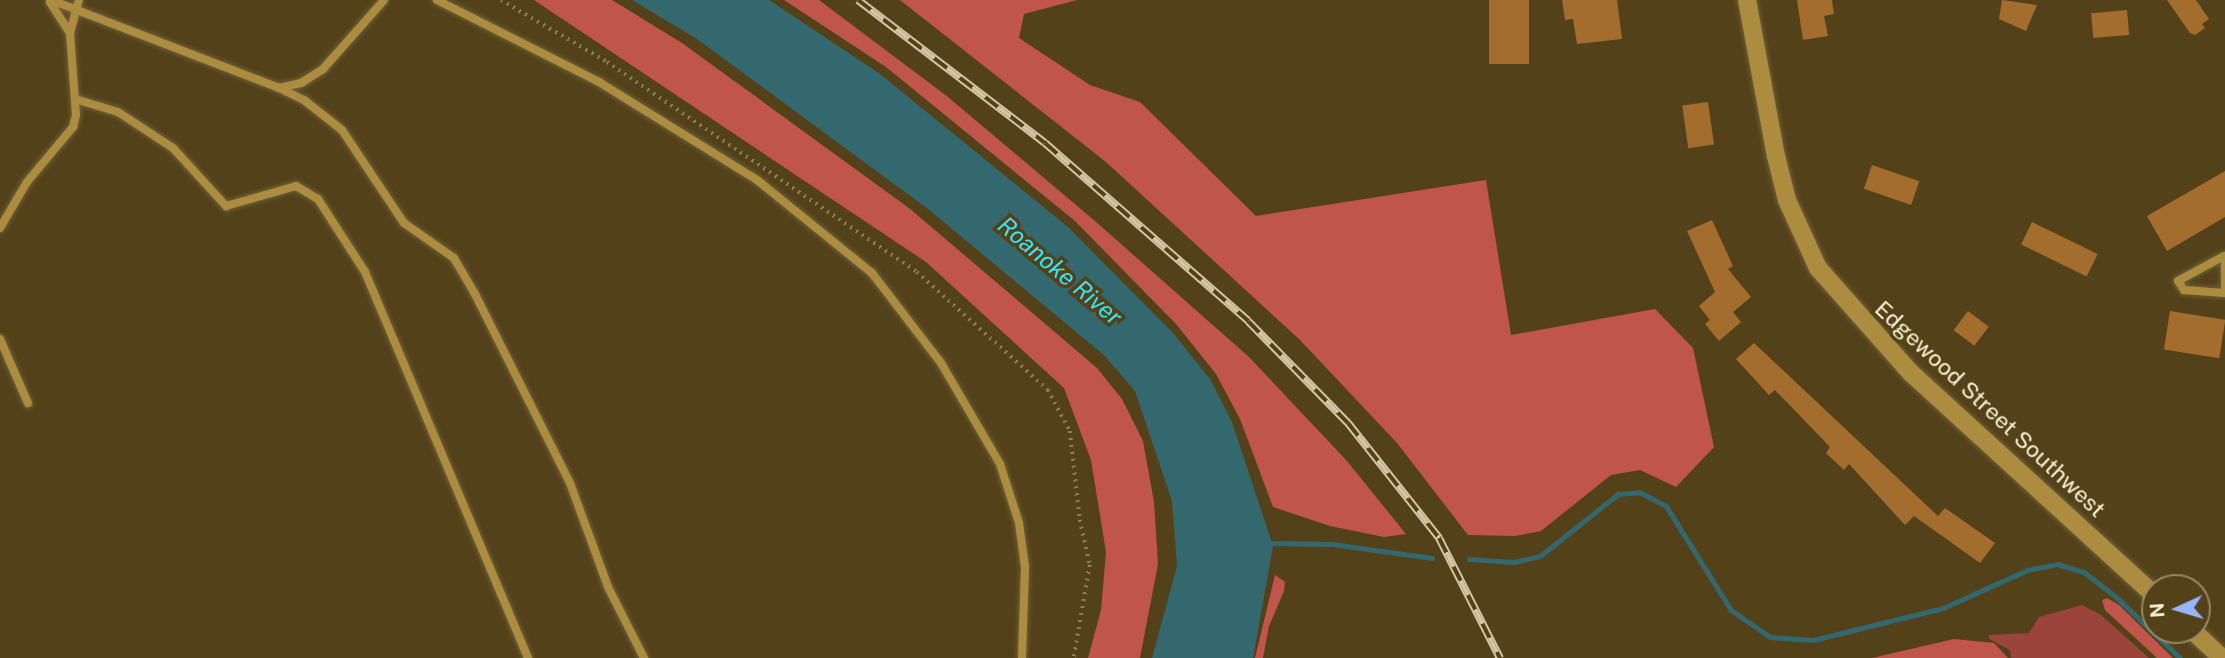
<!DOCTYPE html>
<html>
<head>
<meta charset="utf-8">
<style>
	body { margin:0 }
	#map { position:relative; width:2225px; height:658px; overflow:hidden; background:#534219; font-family:"Public Sans",sans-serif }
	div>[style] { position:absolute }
	.green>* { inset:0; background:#9a443c }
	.forest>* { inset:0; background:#c0554b }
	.water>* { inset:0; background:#34686f }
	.stream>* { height:5px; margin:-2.5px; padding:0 2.5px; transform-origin:2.5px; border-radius:2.5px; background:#34686f }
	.building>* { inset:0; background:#a36d2e; transform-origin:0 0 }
	.path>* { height:3.5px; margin-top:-1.75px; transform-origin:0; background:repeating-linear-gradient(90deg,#8d7e58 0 2px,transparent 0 7px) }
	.roads { filter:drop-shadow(0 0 2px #6f603b) drop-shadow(0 0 2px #6f603b) }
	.service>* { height:8px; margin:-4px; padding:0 4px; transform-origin:4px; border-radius:4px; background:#ac8d3f }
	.tertiary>* { height:18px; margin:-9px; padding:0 9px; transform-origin:9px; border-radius:9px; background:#ac8d3f }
	.rail>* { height:8px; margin-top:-4px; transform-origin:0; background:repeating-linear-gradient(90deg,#534219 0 16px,#d3c5a4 0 32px); box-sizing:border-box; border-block:2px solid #d3c5a4 }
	span { translate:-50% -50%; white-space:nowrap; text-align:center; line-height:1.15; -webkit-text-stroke:7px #534219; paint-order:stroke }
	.street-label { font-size:23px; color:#fdf0d2 }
	.water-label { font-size:24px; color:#33e5fa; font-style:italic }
	.north { position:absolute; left:2141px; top:574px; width:70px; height:70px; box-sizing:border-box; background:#534219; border:2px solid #978863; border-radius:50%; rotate:266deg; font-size:19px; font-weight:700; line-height:28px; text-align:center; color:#fdf0d2 }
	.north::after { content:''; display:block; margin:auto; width:24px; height:32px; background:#99b5fd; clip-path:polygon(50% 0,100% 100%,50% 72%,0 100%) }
</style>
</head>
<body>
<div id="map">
	<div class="green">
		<div style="clip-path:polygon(2082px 605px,2101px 615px,2149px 658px,2011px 658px,2010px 650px,1989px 639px,1989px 635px,2029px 633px,2039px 617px)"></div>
	</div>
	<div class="forest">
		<div style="clip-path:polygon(534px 0,612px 0,682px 43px,909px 208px,1097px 368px,1122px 399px,1143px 441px,1154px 502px,1158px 564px,1140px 658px,1088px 658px,1101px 610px,1106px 552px,1091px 460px,1064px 388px,926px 262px)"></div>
		<div style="clip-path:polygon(784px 0,819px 0,948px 97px,1095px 221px,1249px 357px,1347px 461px,1406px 534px,1384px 537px,1330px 526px,1273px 507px,1240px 419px,1216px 374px,1176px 324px,1075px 221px,886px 67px)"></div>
		<div style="clip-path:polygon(900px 0,1077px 0,1024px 14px,1019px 38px,1090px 85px,1140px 102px,1256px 216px,1486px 180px,1511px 335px,1655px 309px,1693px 348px,1714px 447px,1676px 487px,1640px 470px,1611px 475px,1541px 531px,1515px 536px,1468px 535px,1397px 443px,1300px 340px,1106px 162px)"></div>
		<div style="clip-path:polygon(1275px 575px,1285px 582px,1284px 591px,1269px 626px,1263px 658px,1255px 658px)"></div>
		<div style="clip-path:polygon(2107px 598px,2119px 605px,2173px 658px,2157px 658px,2105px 610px,2102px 600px)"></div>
		<div style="clip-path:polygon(1954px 639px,1994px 643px,2008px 658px,1872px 658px)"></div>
	</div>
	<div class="water">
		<div style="clip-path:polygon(632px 0,769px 0,880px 74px,1068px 227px,1173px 333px,1210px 379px,1232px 422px,1273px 546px,1253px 658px,1152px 658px,1177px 566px,1172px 501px,1135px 391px,1105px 356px,928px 209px,697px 39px)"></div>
	</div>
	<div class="stream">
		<div style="left:1268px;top:543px;width:64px;rotate:0.9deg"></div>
		<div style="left:1332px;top:544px;width:101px;rotate:8deg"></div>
		<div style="left:1469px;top:559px;width:45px;rotate:3.8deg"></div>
		<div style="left:1514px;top:562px;width:27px;rotate:-13deg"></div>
		<div style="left:1540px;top:556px;width:100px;rotate:-38.5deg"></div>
		<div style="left:1618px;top:494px;width:21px;rotate:-5deg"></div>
		<div style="left:1639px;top:492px;width:30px;rotate:27deg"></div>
		<div style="left:1666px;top:506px;width:123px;rotate:58deg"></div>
		<div style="left:1731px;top:610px;width:47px;rotate:34.7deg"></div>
		<div style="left:1770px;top:637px;width:43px;rotate:4deg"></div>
		<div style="left:1813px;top:640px;width:134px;rotate:-13.8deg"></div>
		<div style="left:1943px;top:608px;width:92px;rotate:-24.3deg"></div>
		<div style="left:2027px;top:570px;width:31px;rotate:-11deg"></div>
		<div style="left:2057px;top:564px;width:28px;rotate:17deg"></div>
		<div style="left:2084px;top:572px;width:41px;rotate:38deg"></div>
		<div style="left:2116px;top:597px;width:88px;rotate:43.6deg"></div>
	</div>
	<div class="building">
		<div style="left:1489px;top:0;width:40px;height:64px"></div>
		<div style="clip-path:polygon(1562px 0,1617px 0,1622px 39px,1577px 44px,1573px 19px,1565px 20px)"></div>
		<div style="clip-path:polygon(1797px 0,1832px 0,1834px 14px,1824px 16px,1828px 36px,1803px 40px)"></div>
		<div style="clip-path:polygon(2002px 0,2037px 5px,2026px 31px,1999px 19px)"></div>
		<div style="clip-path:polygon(2167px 0,2196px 0,2209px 19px,2202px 24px,2205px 28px,2195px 35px,2190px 33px)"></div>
		<div style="left:2127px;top:10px;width:25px;height:36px;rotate:85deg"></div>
		<div style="left:1708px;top:102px;width:43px;height:26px;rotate:82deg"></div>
		<div style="left:1872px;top:165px;width:50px;height:25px;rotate:19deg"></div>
		<div style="clip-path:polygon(2225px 171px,2225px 217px,2167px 251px,2147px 216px)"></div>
		<div style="clip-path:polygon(1712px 220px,1733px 266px,1728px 269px,1751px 297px,1733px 312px,1741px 322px,1719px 341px,1705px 324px,1710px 320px,1699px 306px,1715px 292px,1687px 231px)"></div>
		<div style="left:2032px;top:222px;width:73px;height:25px;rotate:26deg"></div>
		<div style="left:1968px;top:311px;width:26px;height:24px;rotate:37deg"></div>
		<div style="left:2170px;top:311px;width:56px;height:39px;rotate:9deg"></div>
		<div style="clip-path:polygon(1754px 343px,1938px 516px,1945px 508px,1995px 543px,1980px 563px,1914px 516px,1905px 525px,1849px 464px,1844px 470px,1826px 453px,1830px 447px,1775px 390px,1769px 395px,1736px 359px)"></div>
	</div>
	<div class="path">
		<div style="left:501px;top:0;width:123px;rotate:30.3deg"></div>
		<div style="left:607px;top:62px;width:374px;rotate:34.1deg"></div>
		<div style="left:917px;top:272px;width:176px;rotate:42deg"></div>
		<div style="left:1048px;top:390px;width:47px;rotate:61.8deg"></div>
		<div style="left:1070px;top:431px;width:90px;rotate:83.6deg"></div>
		<div style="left:1080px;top:520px;width:46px;rotate:77.5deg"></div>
		<div style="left:1090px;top:565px;width:94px;rotate:99.8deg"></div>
	</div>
	<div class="roads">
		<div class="service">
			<div style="left:51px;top:0;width:244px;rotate:21.1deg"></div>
			<div style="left:279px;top:88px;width:28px;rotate:26deg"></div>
			<div style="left:304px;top:100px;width:48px;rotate:38.3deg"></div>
			<div style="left:342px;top:130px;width:112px;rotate:56.3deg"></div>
			<div style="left:404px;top:223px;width:61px;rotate:35deg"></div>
			<div style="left:454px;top:258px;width:42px;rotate:59.7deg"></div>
			<div style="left:475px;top:294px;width:212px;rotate:63.3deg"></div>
			<div style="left:570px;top:483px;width:111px;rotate:69.9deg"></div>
			<div style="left:608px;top:587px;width:80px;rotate:63.1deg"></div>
			<div style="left:437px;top:0;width:182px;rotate:26.8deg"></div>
			<div style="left:599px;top:82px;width:186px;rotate:31.8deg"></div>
			<div style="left:757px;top:180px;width:148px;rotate:39deg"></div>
			<div style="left:872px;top:273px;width:113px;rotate:52.5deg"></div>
			<div style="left:941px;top:363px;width:117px;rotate:59.7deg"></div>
			<div style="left:1000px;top:464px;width:62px;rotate:72.1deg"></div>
			<div style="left:1019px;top:523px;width:44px;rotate:82.2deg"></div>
			<div style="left:1025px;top:567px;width:91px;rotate:91.9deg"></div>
			<div style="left:70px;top:33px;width:34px;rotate:-75deg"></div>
			<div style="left:279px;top:88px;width:23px;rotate:-13deg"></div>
			<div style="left:301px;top:83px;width:26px;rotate:-32deg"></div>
			<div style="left:323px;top:69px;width:92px;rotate:-48.5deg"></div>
			<div style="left:75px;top:99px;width:45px;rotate:16.8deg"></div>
			<div style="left:118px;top:112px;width:66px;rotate:33.2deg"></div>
			<div style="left:173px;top:148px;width:79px;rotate:47.6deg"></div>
			<div style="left:226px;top:206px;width:73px;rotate:-15.9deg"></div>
			<div style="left:296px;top:186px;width:26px;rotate:31deg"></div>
			<div style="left:318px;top:199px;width:87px;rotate:57.2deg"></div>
			<div style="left:365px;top:272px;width:419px;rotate:67.1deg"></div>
			<div style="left:0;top:228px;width:53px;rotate:-59.6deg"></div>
			<div style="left:27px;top:182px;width:72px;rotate:-50.1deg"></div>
			<div style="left:73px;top:127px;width:12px;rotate:-76deg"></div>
			<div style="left:76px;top:115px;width:82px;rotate:-94.2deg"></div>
			<div style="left:70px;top:33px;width:37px;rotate:-123deg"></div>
			<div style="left:2224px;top:256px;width:52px;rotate:151.5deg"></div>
			<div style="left:2178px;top:281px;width:11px;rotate:56deg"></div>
			<div style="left:2184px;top:290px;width:41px;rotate:4.2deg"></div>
			<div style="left:2225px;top:256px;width:32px;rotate:90deg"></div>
			<div style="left:0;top:339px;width:70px;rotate:66.4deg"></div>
		</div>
		<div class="tertiary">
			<div style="left:1747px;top:0;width:159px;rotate:79.5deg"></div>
			<div style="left:1776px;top:156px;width:45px;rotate:76deg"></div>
			<div style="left:1787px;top:200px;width:75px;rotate:65.5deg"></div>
			<div style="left:1818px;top:268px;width:140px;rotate:48.5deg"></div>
			<div style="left:1911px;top:373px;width:331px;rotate:42.4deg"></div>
			<div style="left:2192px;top:630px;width:41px;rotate:43deg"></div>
		</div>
	</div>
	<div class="rail">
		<div style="left:858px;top:0;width:235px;rotate:37.4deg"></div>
		<div style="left:1045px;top:143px;width:270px;rotate:41.2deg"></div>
		<div style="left:1248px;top:321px;width:143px;rotate:45.6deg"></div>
		<div style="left:1348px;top:423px;width:147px;rotate:51.6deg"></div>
		<div style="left:1439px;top:538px;width:135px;rotate:63.1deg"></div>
	</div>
	<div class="street-label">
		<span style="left:1990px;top:409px;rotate:43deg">Edgewood Street Southwest</span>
	</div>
	<div class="water-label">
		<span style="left:1060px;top:271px;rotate:40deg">Roanoke River</span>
	</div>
	<div class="north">N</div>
</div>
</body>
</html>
